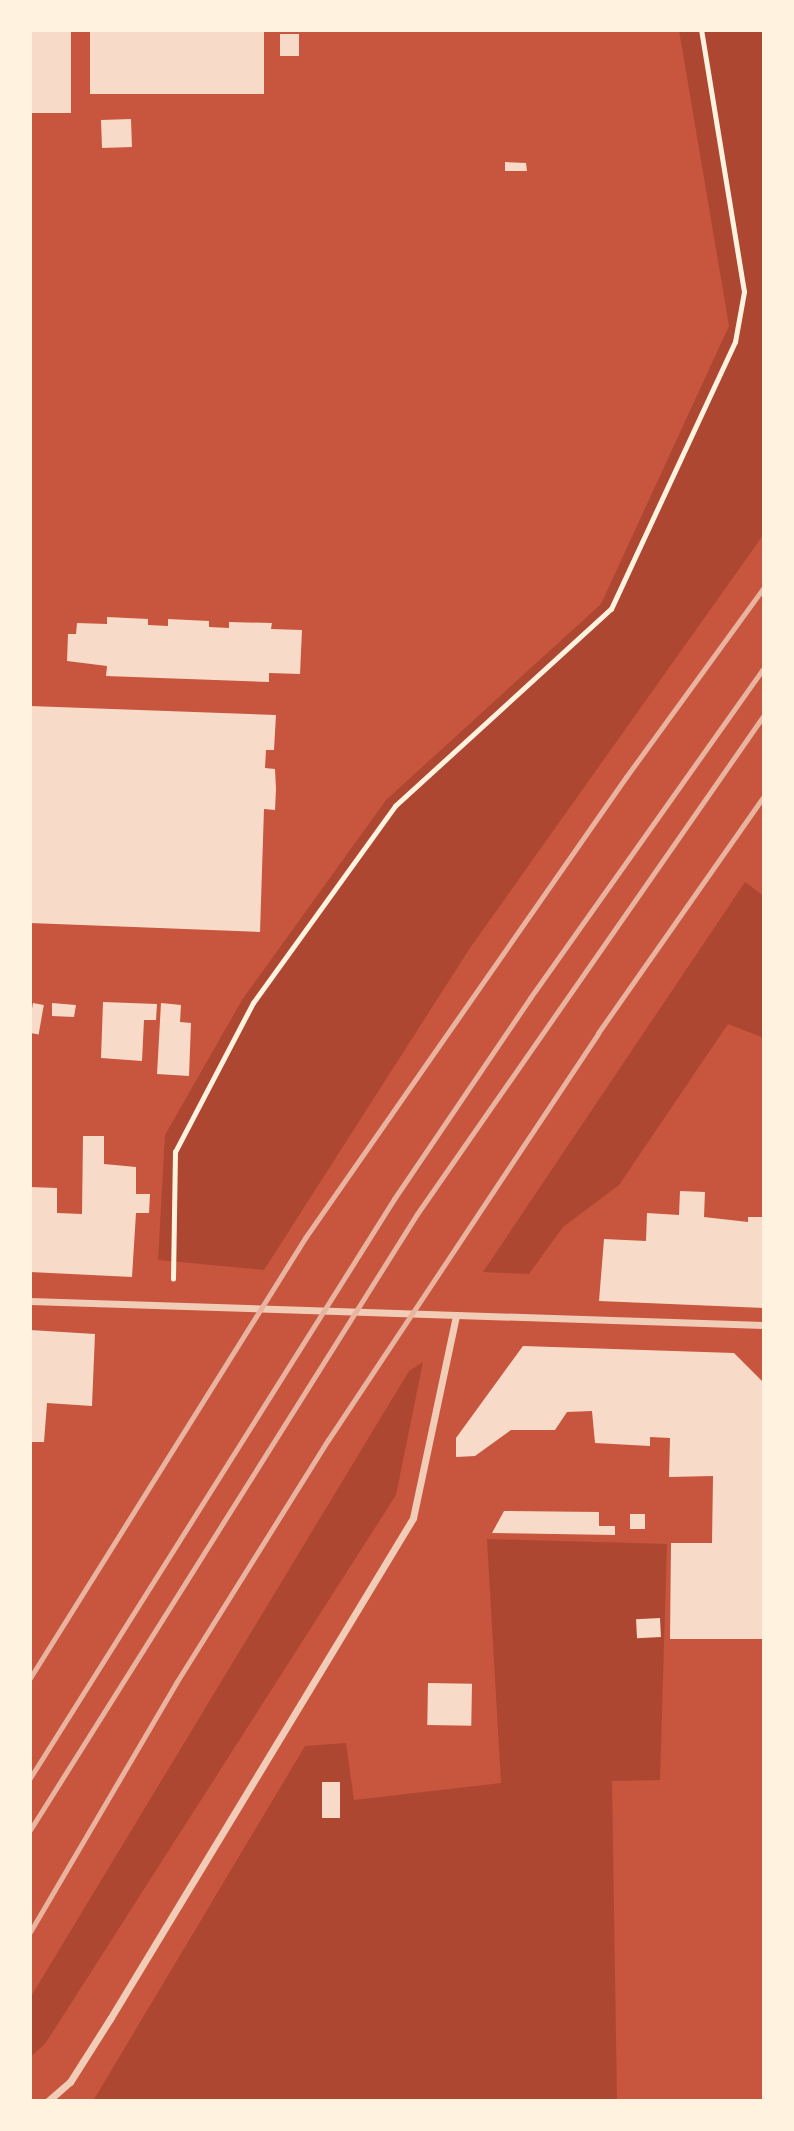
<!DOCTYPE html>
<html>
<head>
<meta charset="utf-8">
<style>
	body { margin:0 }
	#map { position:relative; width:794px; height:2131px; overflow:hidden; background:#c8553d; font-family:Montserrat,sans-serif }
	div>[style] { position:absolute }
	.green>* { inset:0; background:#ae4732 }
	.building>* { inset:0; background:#f7dbc8; transform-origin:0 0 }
	.path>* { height:4.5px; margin:-2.25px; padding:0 2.25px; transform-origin:2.25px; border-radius:2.25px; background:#fff3e0 }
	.minor>* { height:7px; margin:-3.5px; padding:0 3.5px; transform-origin:3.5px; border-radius:3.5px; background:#f1ccb7 }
	.rail>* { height:5px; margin:-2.5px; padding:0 2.5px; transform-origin:2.5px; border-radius:2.5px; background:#e9b49f }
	span { translate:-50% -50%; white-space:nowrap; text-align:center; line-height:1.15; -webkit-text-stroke:7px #fff3e0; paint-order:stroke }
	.frame { position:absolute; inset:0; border:32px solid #fff3e0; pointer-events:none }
</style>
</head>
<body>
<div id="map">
	<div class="green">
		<div style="clip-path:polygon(679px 30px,764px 30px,764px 534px,470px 948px,264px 1270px,158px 1260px,165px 1135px,242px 1000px,386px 800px,601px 604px,729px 326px)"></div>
		<div style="clip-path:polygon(745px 882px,764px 896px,764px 1038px,728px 1024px,619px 1185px,563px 1227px,529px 1274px,483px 1272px)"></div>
		<div style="clip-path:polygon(423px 1362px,396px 1495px,45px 2044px,30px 2057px,30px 1998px,409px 1371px)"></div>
		<div style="clip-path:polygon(487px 1539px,667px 1544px,660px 1780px,612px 1781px,617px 2101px,93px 2101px,305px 1746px,346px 1743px,354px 1800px,501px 1783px)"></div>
	</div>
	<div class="building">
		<div style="left:30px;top:30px;width:41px;height:83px"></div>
		<div style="left:90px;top:30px;width:174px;height:64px"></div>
		<div style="left:280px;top:34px;width:19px;height:22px"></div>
		<div style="left:131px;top:119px;width:28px;height:30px;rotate:88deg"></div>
		<div style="clip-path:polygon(505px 162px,526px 163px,527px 171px,505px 171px)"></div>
		<div style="clip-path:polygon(107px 617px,148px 619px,148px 625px,168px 626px,168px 619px,209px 621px,209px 627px,229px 628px,229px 622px,272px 623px,271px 629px,302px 630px,300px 674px,269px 673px,269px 682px,106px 676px,107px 666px,67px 661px,68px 634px,76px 634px,77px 623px,107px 624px)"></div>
		<div style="clip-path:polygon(30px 706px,276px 715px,274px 750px,266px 750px,265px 768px,275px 769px,276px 789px,275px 810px,264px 809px,260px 932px,30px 923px)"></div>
		<div style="clip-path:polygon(103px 1002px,157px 1004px,156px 1020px,144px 1020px,142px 1061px,101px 1058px)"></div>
		<div style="left:33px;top:1003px;width:11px;height:30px;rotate:10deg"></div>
		<div style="clip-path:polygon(52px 1003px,76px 1005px,74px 1017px,52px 1016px)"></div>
		<div style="clip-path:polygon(161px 1003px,181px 1005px,180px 1022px,191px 1023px,189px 1076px,157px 1074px)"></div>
		<div style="clip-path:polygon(83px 1136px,104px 1136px,104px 1164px,136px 1167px,136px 1194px,150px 1194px,149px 1213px,136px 1213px,132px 1277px,30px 1272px,30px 1187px,57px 1188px,57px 1213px,82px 1214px)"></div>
		<div style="clip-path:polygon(680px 1191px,705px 1192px,704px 1217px,748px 1222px,748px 1217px,764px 1217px,764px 1308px,599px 1301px,604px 1239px,646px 1241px,647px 1213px,679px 1215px)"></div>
		<div style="clip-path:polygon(30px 1330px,95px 1334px,92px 1406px,47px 1403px,44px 1442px,30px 1442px)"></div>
		<div style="clip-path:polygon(523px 1346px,734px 1353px,764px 1383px,764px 1639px,670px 1639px,671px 1543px,712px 1543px,713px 1476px,669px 1477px,670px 1438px,650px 1437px,650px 1446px,595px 1443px,592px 1411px,567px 1412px,555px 1430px,511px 1430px,475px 1456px,456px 1457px,456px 1438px)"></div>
		<div style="clip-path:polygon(504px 1511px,599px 1512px,599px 1526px,615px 1526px,615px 1535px,492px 1533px)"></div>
		<div style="left:630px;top:1514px;width:15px;height:15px"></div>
		<div style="left:660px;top:1618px;width:19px;height:24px;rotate:87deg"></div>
		<div style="left:428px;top:1683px;width:44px;height:42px;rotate:1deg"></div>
		<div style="left:322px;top:1782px;width:18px;height:36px"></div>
	</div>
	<div class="path">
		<div style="left:173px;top:1279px;width:127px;rotate:-89.1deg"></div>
		<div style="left:175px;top:1152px;width:168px;rotate:-62.4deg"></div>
		<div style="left:253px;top:1003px;width:243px;rotate:-54.2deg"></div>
		<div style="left:395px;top:806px;width:292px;rotate:-42.4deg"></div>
		<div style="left:611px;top:609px;width:294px;rotate:-65.1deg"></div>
		<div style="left:735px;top:342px;width:51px;rotate:-79.8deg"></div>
		<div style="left:744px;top:292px;width:266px;rotate:-99.3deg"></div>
	</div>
	<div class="minor">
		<div style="left:30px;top:1301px;width:734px;rotate:1.87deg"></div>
		<div style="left:48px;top:2101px;width:29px;rotate:-41deg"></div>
		<div style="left:70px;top:2082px;width:75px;rotate:-57.6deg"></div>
		<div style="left:110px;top:2019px;width:585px;rotate:-58.83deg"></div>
		<div style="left:413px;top:1518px;width:207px;rotate:-78deg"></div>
	</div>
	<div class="rail">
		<div style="left:30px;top:1678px;width:519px;rotate:-57.99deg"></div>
		<div style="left:305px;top:1238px;width:562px;rotate:-55.15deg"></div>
		<div style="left:626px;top:777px;width:235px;rotate:-54deg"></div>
		<div style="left:30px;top:1778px;width:684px;rotate:-57.84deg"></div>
		<div style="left:394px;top:1199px;width:243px;rotate:-55.9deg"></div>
		<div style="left:530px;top:998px;width:405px;rotate:-54.7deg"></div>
		<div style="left:30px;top:1830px;width:727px;rotate:-57.86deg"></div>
		<div style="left:417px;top:1214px;width:608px;rotate:-55.19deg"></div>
		<div style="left:30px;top:1932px;width:289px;rotate:-59.6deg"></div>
		<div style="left:176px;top:1683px;width:287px;rotate:-58deg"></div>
		<div style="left:328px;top:1440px;width:488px;rotate:-56.4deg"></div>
		<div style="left:598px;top:1033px;width:289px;rotate:-55deg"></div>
	</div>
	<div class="frame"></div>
</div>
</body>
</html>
